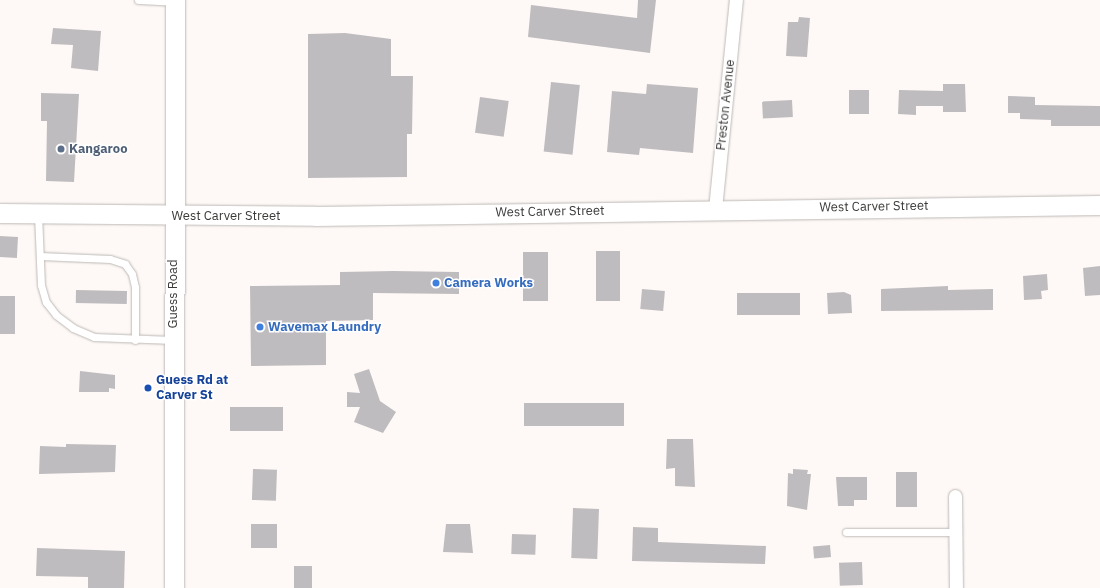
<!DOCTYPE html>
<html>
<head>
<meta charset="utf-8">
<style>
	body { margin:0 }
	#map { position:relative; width:1100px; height:588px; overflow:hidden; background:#fef9f6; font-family:"IBM Plex Sans",sans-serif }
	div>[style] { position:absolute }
	.building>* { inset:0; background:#bfbcbf; transform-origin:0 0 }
	.roads { filter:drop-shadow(0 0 1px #bdb9b6) drop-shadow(0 0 1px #bdb9b6) }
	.lane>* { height:7px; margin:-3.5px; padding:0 3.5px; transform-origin:3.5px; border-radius:3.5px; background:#fff }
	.street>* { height:13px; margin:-6.5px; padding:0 6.5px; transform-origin:6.5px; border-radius:6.5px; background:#fff }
	.secondary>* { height:19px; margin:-9.5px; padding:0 9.5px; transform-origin:9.5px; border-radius:9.5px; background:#fff }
	.dots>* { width:11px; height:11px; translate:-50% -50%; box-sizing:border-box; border:2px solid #fff; border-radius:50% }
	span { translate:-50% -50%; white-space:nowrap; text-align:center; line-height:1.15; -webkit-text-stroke:3px #fff; paint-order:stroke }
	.street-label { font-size:13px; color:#3b3a38 }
	.service-label { font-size:13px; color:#4e5e75; font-weight:700 }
	.left { translate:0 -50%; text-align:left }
	.shop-label { font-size:13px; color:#366cbe; font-weight:700 }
	.transit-label { font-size:13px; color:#164399; font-weight:700 }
</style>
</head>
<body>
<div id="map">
	<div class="building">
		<div style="clip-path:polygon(638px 0,656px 0,650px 53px,528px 37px,531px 5px,637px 18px)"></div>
		<div style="clip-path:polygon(799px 17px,810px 18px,807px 57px,786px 56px,788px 22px,798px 22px)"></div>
		<div style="clip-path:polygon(53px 28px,101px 31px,98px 71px,71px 68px,73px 45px,51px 44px)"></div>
		<div style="clip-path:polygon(345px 33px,391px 39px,391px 76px,413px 76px,412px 134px,407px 134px,407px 177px,308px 178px,308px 34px)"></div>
		<div style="left:551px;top:82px;width:29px;height:70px;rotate:6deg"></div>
		<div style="clip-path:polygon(647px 84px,698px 88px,693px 153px,640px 148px,639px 155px,607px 152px,612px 91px,646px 94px)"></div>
		<div style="clip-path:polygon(943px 84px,965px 84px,966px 112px,943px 112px,943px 106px,916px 106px,916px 115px,898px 114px,899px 90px,943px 91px)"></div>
		<div style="left:849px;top:90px;width:20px;height:24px"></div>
		<div style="clip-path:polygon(41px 93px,79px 94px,74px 182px,46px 181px,47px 121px,41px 121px)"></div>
		<div style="clip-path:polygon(1008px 96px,1035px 97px,1035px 105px,1100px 106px,1100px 126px,1051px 126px,1051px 120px,1020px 119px,1020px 113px,1008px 113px)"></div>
		<div style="left:480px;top:97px;width:29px;height:36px;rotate:8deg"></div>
		<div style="left:792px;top:100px;width:17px;height:30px;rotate:87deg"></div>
		<div style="left:0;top:236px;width:18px;height:21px;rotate:3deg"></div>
		<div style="left:596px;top:251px;width:24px;height:50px"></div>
		<div style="left:548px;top:252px;width:49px;height:25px;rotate:90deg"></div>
		<div style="clip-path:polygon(1100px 266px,1100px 295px,1085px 296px,1083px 268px)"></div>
		<div style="clip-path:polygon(393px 271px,459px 272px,459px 294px,373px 293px,373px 320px,326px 321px,326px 365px,251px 366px,250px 286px,340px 285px,340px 272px)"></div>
		<div style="clip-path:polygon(1047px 274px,1048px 290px,1041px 291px,1042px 299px,1024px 300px,1023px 276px)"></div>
		<div style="clip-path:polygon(948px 286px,948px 290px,993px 289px,993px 310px,881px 311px,881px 289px)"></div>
		<div style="left:642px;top:289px;width:23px;height:20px;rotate:5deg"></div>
		<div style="left:76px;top:290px;width:51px;height:13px;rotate:1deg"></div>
		<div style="clip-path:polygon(844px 292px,851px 295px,852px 313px,828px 314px,827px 293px)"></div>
		<div style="left:737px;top:293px;width:63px;height:22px"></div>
		<div style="left:15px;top:296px;width:38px;height:15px;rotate:90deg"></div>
		<div style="clip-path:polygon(369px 369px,380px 401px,396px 412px,383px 433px,354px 422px,360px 407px,347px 407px,347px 392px,360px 393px,354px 374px)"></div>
		<div style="clip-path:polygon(80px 371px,115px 375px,115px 389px,109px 388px,109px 392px,79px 392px)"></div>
		<div style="left:524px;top:403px;width:100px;height:23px"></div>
		<div style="left:230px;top:407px;width:53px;height:24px"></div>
		<div style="clip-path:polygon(667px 439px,693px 439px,695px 487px,675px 486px,675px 468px,666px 469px)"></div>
		<div style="clip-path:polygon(66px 444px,116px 445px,115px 472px,39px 474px,40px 446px,66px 447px)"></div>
		<div style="left:253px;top:469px;width:24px;height:31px;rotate:2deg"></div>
		<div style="clip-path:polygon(793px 469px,808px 470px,807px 474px,811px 474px,807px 510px,787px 506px,788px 473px,793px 474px)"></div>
		<div style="left:896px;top:472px;width:21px;height:35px"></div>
		<div style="clip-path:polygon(836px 477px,867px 477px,867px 500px,854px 500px,854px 506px,838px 506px)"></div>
		<div style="left:573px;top:508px;width:26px;height:50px;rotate:2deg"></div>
		<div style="left:251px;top:524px;width:26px;height:24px"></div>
		<div style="clip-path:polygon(446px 524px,470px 524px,473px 553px,443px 552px)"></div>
		<div style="clip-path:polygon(633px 527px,658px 528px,658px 542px,766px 546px,765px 564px,632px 561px)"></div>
		<div style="left:512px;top:534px;width:24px;height:20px;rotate:2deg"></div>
		<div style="left:830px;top:545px;width:12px;height:17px;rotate:85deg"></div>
		<div style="clip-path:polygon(37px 548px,125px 551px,124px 588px,88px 588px,88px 577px,36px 576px)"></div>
		<div style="left:862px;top:562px;width:23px;height:23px;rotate:88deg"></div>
		<div style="left:294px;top:566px;width:18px;height:22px"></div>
	</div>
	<div class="roads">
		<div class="lane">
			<div style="left:138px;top:0;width:37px;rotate:3deg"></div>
			<div style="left:38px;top:214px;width:71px;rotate:87.6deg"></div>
			<div style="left:41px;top:285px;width:18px;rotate:74deg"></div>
			<div style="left:46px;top:302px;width:16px;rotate:52deg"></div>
			<div style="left:56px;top:315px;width:21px;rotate:37deg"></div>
			<div style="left:73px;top:328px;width:23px;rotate:23deg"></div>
			<div style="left:94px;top:337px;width:79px;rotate:2.2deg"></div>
			<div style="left:40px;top:256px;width:70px;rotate:2.5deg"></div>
			<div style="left:110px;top:259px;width:16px;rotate:18deg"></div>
			<div style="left:125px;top:264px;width:12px;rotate:55deg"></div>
			<div style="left:132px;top:274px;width:13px;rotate:77deg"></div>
			<div style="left:135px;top:287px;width:53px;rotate:90deg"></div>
			<div style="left:846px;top:532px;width:109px"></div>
		</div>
		<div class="street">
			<div style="left:715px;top:209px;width:210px;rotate:-84.3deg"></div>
			<div style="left:955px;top:496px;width:92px;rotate:89.4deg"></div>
		</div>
		<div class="secondary">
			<div style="left:0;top:213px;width:315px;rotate:0.5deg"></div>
			<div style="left:315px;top:216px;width:785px;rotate:-0.8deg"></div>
			<div style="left:174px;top:588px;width:588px;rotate:-89.9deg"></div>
		</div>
	</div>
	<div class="dots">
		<div style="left:61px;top:149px;background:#5c6f8a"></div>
		<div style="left:436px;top:283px;background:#3f7fe0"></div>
		<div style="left:260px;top:327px;background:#3f7fe0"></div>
		<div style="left:148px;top:388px;background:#1a4fb4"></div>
	</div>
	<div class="street-label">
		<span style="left:726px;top:105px;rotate:-84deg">Preston Avenue</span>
		<span style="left:874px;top:207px;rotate:-1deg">West Carver Street</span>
		<span style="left:550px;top:212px;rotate:-1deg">West Carver Street</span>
		<span style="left:226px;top:216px">West Carver Street</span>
		<span style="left:173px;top:294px;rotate:-90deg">Guess Road</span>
	</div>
	<div class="service-label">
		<span class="left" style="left:69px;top:149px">Kangaroo</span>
	</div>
	<div class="shop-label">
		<span class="left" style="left:444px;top:283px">Camera Works</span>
		<span class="left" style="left:268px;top:327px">Wavemax Laundry</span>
	</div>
	<div class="transit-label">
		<span class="left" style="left:156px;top:388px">Guess Rd at<br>Carver St</span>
	</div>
</div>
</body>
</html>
